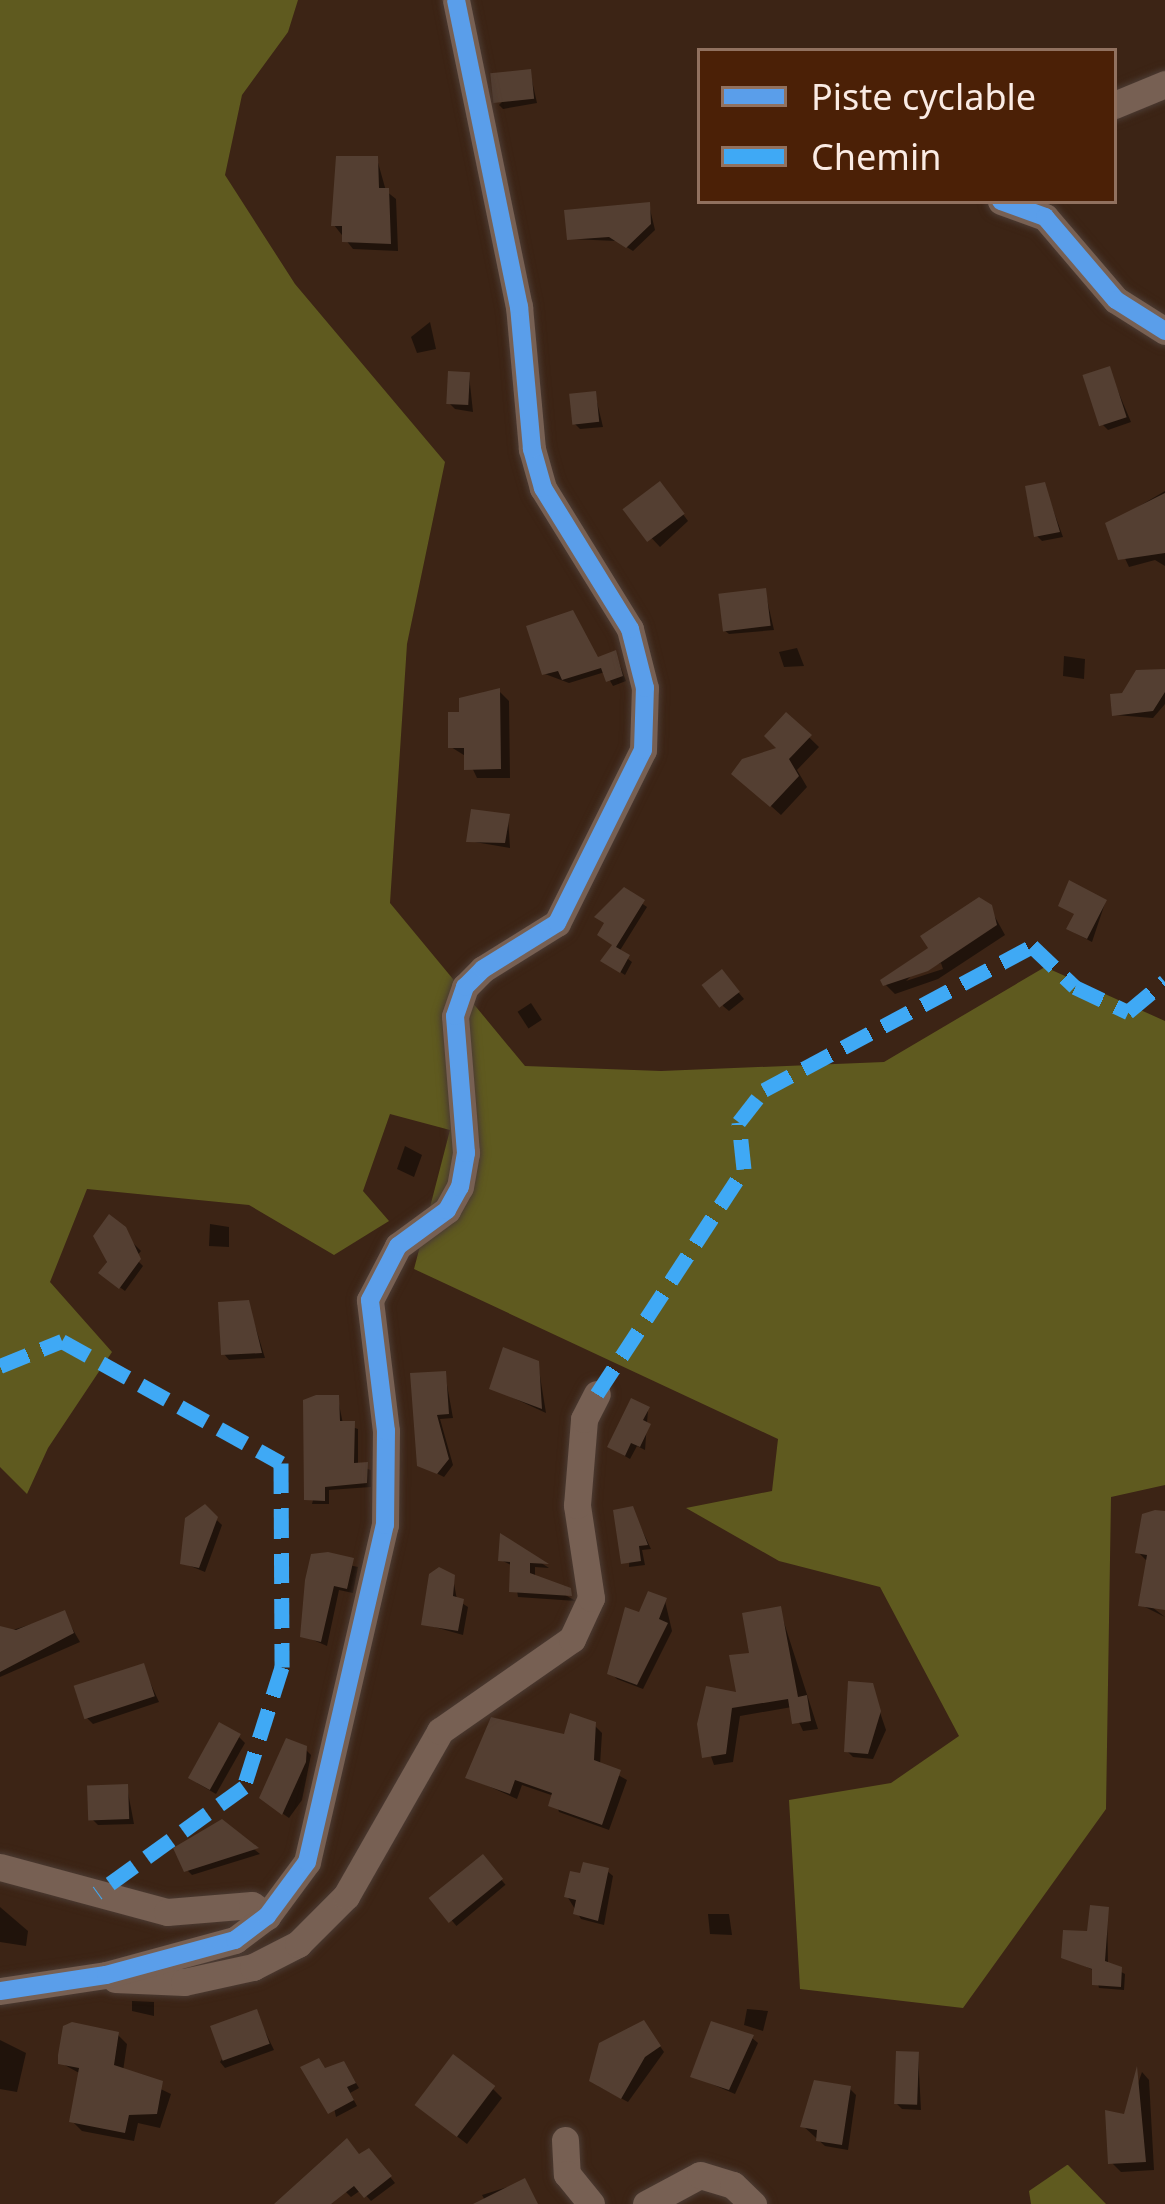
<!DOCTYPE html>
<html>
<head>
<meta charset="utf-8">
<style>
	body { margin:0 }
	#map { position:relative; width:1165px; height:2204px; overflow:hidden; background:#3c2415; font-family:"Noto Sans",sans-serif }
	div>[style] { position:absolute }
	.forest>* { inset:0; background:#5f5a1f }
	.shadow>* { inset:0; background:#0007; transform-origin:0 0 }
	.building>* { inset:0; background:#543f32; transform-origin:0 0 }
	.roads { filter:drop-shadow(0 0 3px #4b3b33) drop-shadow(0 0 3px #4b3b33) }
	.street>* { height:27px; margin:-13.5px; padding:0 13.5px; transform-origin:13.5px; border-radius:13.5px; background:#776053 }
	.quiet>* { height:15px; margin-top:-7.5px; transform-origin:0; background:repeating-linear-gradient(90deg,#3fa9f5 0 30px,transparent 0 45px) }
	.cycleway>* { height:18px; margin:-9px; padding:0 9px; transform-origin:9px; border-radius:9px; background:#5a9eea }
	span { translate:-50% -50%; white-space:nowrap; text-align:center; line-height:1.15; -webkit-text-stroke:9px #4b2006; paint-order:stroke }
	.legend { position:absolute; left:697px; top:48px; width:420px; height:156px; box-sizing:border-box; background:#4b2006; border:3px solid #91715f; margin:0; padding:15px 21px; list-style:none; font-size:36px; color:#faebe4 }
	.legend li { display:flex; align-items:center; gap:24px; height:60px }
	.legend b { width:60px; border:3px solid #91715f }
</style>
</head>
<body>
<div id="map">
	<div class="forest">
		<div style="clip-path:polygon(0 0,298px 0,288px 32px,242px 95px,225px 175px,295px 284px,445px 462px,407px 644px,390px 903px,525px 1066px,661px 1071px,884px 1062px,1045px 967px,1165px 1021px,1165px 1485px,1111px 1497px,1106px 1809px,963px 2008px,800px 1989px,789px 1800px,891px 1783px,959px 1736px,880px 1587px,779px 1561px,686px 1508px,772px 1491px,778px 1439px,414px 1269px,450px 1130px,390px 1114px,363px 1191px,389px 1221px,334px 1255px,249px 1205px,87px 1189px,50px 1282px,112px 1352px,48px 1448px,27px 1494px,0 1467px)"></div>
		<div style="clip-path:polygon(1067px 2165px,1068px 2165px,1106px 2204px,1031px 2204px,1029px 2191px)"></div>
	</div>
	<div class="shadow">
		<div style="clip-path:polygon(530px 72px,537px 103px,503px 109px,499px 105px)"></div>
		<div style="clip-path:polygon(377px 159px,386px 191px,396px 199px,398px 251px,353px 249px,334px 225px)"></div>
		<div style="clip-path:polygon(649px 205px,655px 230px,633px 251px,617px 241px,570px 239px)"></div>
		<div style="clip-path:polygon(430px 322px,436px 349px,417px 353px,411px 337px)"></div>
		<div style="clip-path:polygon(1109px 370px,1131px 422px,1108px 430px,1103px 425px)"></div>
		<div style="clip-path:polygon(469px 375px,473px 412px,455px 409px,449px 403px)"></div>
		<div style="clip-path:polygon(595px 394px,603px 427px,580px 429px,575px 424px)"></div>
		<div style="clip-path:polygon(1044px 485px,1063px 537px,1042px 541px,1037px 536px)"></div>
		<div style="clip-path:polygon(666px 491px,688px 521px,660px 547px,630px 515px)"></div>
		<div style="clip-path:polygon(1165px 491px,1165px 566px,1155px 560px,1129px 567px,1109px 524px)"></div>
		<div style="clip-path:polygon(765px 591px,774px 630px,729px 634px,724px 630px)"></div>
		<div style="clip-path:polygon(797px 648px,804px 666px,784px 667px,779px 652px)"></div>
		<div style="clip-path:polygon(616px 654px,626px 681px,613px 686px,605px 672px,569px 683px,545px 674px)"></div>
		<div style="clip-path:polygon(1064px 656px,1085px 659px,1084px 679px,1063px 676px)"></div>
		<div style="clip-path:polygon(1165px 672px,1165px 704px,1153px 718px,1115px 715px,1124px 695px)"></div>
		<div style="clip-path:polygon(499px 691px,509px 701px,510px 778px,477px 778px,467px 757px,451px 747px,462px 715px,484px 701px,483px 692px)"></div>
		<div style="clip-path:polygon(787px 716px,819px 747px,797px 770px,807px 787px,781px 815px,745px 783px,781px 750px)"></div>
		<div style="clip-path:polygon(508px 817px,510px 848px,469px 841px)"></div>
		<div style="clip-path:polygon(624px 891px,647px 907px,619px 952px,632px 962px,625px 975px,608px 964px)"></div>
		<div style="clip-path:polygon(1105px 903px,1092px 942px,1075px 933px)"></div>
		<div style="clip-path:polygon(evenodd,990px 908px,1005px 935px,938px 979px,895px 994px,885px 984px,990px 908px,941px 963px,943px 969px,906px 981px,915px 972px,941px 963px)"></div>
		<div style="clip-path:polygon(727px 979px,744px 999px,729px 1011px,723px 1006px)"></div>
		<div style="left:531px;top:1003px;width:20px;height:16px;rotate:57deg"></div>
		<div style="clip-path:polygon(405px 1146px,422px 1155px,414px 1177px,397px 1169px)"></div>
		<div style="clip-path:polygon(109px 1219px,141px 1251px,135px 1258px,143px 1266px,125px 1291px,106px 1277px)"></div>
		<div style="clip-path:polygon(210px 1224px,229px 1227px,229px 1247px,209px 1246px)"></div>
		<div style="clip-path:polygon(248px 1303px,265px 1358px,229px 1360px,224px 1354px)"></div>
		<div style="clip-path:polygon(538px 1364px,546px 1413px,492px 1388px)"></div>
		<div style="clip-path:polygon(445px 1374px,453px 1418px,440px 1419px,453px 1465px,444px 1477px,420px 1465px)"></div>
		<div style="clip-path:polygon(338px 1399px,343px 1424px,358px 1429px,358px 1466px,371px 1470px,371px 1487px,329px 1490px,329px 1504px,312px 1504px)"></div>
		<div style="clip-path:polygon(648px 1410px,645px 1450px,637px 1446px,630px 1459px,616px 1451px)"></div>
		<div style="clip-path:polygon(204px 1508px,222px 1525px,205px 1572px,183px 1563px)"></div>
		<div style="clip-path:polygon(632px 1509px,651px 1549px,642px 1550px,645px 1565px,629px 1567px)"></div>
		<div style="clip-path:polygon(1165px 1521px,1165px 1607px,1148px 1604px,1165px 1617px,1141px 1605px,1148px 1562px,1138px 1552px)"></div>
		<div style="clip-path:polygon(503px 1538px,549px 1568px,535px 1567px,535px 1578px,576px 1601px,518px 1597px,513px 1566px,501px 1560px)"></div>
		<div style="clip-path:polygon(313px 1557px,358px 1567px,353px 1593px,339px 1590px,327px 1646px,304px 1636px)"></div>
		<div style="clip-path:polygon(453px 1578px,457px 1600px,468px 1607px,463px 1635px,424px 1624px)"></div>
		<div style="clip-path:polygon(665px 1601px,672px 1631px,643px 1689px,617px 1679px,611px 1673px)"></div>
		<div style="clip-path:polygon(780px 1610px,818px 1729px,803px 1731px,792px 1707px,740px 1716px,733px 1762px,714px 1765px,700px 1725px,739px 1696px)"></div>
		<div style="clip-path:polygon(64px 1614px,80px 1642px,0 1677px,0 1634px)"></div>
		<div style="clip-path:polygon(143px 1667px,159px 1702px,93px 1724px,87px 1718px)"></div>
		<div style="clip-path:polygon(871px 1686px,886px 1730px,873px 1759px,853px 1757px,847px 1751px)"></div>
		<div style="clip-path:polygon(594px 1725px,602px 1733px,600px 1765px,627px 1780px,609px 1830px,559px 1812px,554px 1796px,522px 1785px,517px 1799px,468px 1777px)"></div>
		<div style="clip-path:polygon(239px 1737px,245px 1743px,216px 1794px,197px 1783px)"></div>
		<div style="clip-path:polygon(305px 1749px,311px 1755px,302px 1800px,289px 1818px,269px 1804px)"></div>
		<div style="clip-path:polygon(127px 1787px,134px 1824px,98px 1825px,92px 1819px)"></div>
		<div style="clip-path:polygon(221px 1823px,260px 1854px,192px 1875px,187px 1870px)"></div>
		<div style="left:483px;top:1858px;width:35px;height:64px;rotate:50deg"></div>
		<div style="clip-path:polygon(607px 1871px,613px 1876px,604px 1925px,581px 1919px,567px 1896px)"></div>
		<div style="clip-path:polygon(0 1907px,28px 1931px,26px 1946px,0 1942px)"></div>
		<div style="clip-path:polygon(1107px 1910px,1108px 1965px,1125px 1974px,1124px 1990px,1099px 1988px,1095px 1971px,1064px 1956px)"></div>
		<div style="clip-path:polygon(708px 1914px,729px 1914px,732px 1935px,710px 1934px)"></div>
		<div style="clip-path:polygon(132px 2001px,154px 2002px,154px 2016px,132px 2011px)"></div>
		<div style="clip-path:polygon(747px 2009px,768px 2011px,763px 2031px,744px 2025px)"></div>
		<div style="clip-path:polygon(256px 2013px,274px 2050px,225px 2068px,220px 2062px)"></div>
		<div style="clip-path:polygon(649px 2030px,664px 2052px,628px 2102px,598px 2086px)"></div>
		<div style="clip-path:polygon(118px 2035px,127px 2044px,123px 2071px,171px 2094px,160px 2128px,138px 2123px,134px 2141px,82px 2131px,72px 2121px,81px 2074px,61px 2063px)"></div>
		<div style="clip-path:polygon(752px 2038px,758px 2043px,735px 2094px,693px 2076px)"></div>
		<div style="clip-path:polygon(0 2040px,26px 2053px,17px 2092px,0 2089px)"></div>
		<div style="clip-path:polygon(918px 2055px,921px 2110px,902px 2109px,896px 2103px)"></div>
		<div style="clip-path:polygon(348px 2070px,359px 2088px,350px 2093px,357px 2106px,336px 2117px,326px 2071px)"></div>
		<div style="clip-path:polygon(1142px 2072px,1149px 2080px,1154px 2170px,1121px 2172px,1111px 2162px)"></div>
		<div style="clip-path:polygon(493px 2089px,502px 2098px,467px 2144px,428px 2114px)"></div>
		<div style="clip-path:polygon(850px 2089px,856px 2095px,848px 2150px,825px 2146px,803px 2126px)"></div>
		<div style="clip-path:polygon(374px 2157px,395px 2183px,371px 2201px,361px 2190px,351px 2197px,344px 2190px,326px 2204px,292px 2204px)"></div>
		<div style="clip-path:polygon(524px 2182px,536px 2204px,487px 2204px,482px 2195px)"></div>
	</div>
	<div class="building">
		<div style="left:531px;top:69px;width:30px;height:41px;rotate:84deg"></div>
		<div style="clip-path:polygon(336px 156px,378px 156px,379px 188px,389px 188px,391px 244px,342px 242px,342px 226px,331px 226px)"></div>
		<div style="clip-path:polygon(650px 202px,651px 224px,626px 248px,609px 237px,567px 240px,564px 210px)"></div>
		<div style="left:1110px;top:366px;width:54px;height:29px;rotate:72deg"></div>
		<div style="left:448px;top:371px;width:22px;height:33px;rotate:3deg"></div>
		<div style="left:596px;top:391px;width:31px;height:27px;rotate:84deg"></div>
		<div style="left:660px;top:481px;width:41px;height:47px;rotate:53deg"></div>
		<div style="clip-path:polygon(1045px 482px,1060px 532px,1034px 537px,1025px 486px)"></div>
		<div style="clip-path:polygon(1165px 493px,1165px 553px,1118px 560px,1105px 523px)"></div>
		<div style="left:766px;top:588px;width:38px;height:48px;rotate:83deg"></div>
		<div style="clip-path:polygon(573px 610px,598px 657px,616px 650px,623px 676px,606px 682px,601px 668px,562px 680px,558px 671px,542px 675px,526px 626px)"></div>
		<div style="clip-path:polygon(1165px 669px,1165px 692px,1153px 711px,1112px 716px,1110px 694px,1122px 693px,1136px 670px)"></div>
		<div style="clip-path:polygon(500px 688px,501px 769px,464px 770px,464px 748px,448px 748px,448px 712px,459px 712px,459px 698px)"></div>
		<div style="clip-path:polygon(786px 712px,812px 735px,789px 759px,799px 776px,770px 807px,731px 774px,742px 759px,776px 748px,764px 736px)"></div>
		<div style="clip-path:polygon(471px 809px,510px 814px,505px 843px,466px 842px)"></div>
		<div style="clip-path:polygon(1069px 880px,1107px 900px,1087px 939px,1066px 929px,1074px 914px,1058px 906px)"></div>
		<div style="clip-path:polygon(624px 887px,645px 900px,616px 947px,630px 955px,620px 973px,600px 961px,612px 945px,597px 935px,604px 923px,594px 917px)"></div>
		<div style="clip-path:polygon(979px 897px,992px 905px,997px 925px,928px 971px,883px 986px,880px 980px,928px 948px,920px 936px)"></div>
		<div style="left:722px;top:969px;width:29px;height:26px;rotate:52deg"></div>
		<div style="clip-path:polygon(109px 1214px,126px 1227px,141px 1259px,119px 1289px,98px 1273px,107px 1262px,93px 1236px)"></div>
		<div style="clip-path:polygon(249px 1300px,262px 1353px,221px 1355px,218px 1302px)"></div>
		<div style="clip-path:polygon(503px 1347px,539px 1361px,542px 1409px,489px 1389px)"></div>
		<div style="clip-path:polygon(446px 1371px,449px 1414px,437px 1415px,449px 1459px,437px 1474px,417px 1466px,410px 1373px)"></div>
		<div style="clip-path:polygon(316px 1395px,339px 1395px,340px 1421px,355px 1421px,354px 1463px,368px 1462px,367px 1483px,325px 1487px,325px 1501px,304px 1500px,303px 1400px)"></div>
		<div style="clip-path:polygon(631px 1398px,650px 1407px,643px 1420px,651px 1424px,640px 1447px,631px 1443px,625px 1456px,607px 1447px)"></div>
		<div style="clip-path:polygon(205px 1504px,218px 1517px,199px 1568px,180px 1564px,185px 1518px)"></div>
		<div style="clip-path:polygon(633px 1506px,648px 1545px,639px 1546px,641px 1561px,621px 1564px,613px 1510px)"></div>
		<div style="clip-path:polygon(1155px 1510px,1165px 1511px,1165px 1610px,1138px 1606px,1147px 1555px,1135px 1553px,1142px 1514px)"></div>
		<div style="clip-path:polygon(500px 1533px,549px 1564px,530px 1563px,530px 1573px,571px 1588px,572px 1596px,509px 1592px,510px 1562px,498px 1561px)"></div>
		<div style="clip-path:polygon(328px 1552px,354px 1558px,347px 1589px,334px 1586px,321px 1642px,300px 1637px,305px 1580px,311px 1554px)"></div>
		<div style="clip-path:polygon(439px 1567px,455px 1575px,453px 1596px,464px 1599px,458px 1631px,421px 1625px,429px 1574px)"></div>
		<div style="clip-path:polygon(648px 1591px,667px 1598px,659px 1619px,668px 1623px,637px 1685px,607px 1674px,625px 1607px,639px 1612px)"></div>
		<div style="clip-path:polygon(781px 1606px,798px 1697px,807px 1695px,811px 1721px,792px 1724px,788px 1699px,732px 1708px,726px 1754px,702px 1758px,697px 1724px,706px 1686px,736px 1692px,729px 1655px,749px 1653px,742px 1613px)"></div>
		<div style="clip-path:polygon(65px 1610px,74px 1633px,0 1672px,0 1626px,16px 1630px)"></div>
		<div style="left:144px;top:1663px;width:35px;height:74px;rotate:72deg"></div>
		<div style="clip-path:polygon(848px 1681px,873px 1683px,881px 1711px,868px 1754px,844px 1752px)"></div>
		<div style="clip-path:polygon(570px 1713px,596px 1722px,594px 1760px,621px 1770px,602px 1825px,548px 1806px,552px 1793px,515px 1780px,510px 1794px,465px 1778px,491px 1717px,564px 1734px)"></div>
		<div style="left:219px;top:1722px;width:25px;height:64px;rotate:29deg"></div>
		<div style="clip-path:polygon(286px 1738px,307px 1746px,306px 1762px,282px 1815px,259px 1798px)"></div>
		<div style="left:128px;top:1784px;width:35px;height:41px;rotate:88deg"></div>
		<div style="clip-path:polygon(222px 1819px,259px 1848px,184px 1872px,173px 1848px)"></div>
		<div style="left:483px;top:1854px;width:32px;height:70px;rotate:51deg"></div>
		<div style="clip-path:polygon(583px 1862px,609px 1868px,598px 1921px,573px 1914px,576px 1900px,564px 1897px,570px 1871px,580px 1873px)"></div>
		<div style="clip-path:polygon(1090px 1905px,1109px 1907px,1105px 1961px,1122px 1967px,1121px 1987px,1092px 1985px,1092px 1969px,1061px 1958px,1063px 1930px,1087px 1931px)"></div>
		<div style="left:257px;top:2009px;width:37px;height:50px;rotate:70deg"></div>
		<div style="clip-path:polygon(644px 2020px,661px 2046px,645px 2057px,621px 2099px,589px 2081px,599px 2043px)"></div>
		<div style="clip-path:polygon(711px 2021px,754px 2035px,729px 2090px,690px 2077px)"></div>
		<div style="clip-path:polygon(72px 2022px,119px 2032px,114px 2065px,163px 2081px,157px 2114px,129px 2115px,125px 2133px,69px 2122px,79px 2068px,58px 2064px,58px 2055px,63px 2026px)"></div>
		<div style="left:896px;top:2051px;width:23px;height:53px;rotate:2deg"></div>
		<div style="left:453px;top:2054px;width:53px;height:64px;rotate:37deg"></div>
		<div style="clip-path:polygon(319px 2058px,325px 2068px,344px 2061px,356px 2083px,347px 2087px,354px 2100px,328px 2114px,300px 2067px)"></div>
		<div style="clip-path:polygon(1137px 2066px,1146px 2162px,1108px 2164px,1105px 2110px,1124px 2114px)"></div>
		<div style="clip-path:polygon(814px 2080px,851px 2086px,842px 2145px,816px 2141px,817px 2130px,800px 2127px)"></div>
		<div style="clip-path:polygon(347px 2138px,359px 2154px,369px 2148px,392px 2176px,364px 2198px,354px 2186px,331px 2204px,274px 2204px)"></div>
		<div style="clip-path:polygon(525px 2178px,538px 2204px,473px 2204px)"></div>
	</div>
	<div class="roads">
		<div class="street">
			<div style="left:1114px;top:105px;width:55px;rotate:-22.4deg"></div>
			<div style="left:1001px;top:201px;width:47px;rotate:20deg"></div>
			<div style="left:1045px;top:217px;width:109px;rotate:49.5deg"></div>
			<div style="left:1116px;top:300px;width:58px;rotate:32.3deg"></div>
			<div style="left:0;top:1867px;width:173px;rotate:15.1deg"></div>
			<div style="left:167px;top:1912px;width:85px;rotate:-4.7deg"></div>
			<div style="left:252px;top:1905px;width:19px;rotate:36deg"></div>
			<div style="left:115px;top:1979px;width:69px;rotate:2.5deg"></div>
			<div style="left:184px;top:1982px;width:71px;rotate:-12.3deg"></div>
			<div style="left:253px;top:1967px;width:51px;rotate:-27.1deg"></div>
			<div style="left:298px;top:1944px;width:68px;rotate:-45deg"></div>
			<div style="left:346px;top:1896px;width:190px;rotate:-60.3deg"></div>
			<div style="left:440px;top:1731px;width:161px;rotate:-34.9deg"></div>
			<div style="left:572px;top:1639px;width:45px;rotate:-65.1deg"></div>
			<div style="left:591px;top:1598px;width:94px;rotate:-98.6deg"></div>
			<div style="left:577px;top:1505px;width:86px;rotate:-85.3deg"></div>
			<div style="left:584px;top:1419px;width:28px;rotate:-63deg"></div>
			<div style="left:0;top:1991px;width:107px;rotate:-8.6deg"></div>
			<div style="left:106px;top:1975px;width:134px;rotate:-15.2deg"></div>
			<div style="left:235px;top:1940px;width:40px;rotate:-37deg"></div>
			<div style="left:267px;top:1916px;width:67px;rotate:-53.5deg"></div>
			<div style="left:307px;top:1862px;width:346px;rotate:-77deg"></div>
			<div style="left:385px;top:1525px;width:94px;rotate:-89.4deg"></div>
			<div style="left:386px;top:1431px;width:132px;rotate:-97deg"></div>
			<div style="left:370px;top:1300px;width:61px;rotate:-62.6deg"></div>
			<div style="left:398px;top:1246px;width:61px;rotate:-36.3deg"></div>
			<div style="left:447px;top:1210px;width:26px;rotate:-61deg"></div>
			<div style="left:460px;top:1187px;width:35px;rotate:-80deg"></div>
			<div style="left:466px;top:1153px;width:137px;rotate:-94.6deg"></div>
			<div style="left:455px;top:1016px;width:31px;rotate:-71deg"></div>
			<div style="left:465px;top:987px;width:25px;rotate:-45deg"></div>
			<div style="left:483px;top:969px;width:87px;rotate:-31.9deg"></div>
			<div style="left:557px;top:923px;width:193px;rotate:-63.6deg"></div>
			<div style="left:643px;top:750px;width:62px;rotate:-88.2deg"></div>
			<div style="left:645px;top:688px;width:61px;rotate:-104.3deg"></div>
			<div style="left:630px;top:629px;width:166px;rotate:-121.7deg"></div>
			<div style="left:543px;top:488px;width:41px;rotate:-105.8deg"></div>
			<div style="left:532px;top:449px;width:143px;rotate:-95.2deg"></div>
			<div style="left:519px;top:307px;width:313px;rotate:-101.6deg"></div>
			<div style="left:565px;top:2140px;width:34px;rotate:87deg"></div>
			<div style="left:567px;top:2174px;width:38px;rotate:51deg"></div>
			<div style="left:646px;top:2204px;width:61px;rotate:-28.2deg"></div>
			<div style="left:700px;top:2175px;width:34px;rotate:17deg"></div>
			<div style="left:733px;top:2185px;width:28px;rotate:44deg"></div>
		</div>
	</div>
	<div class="quiet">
		<div style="left:0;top:1366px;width:67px;rotate:-22deg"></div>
		<div style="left:62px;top:1341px;width:251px;rotate:29.1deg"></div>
		<div style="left:281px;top:1463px;width:204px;rotate:89.7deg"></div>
		<div style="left:282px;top:1667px;width:126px;rotate:107.6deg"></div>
		<div style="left:244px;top:1787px;width:181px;rotate:144.2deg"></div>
		<div style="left:597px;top:1394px;width:269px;rotate:-56.8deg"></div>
		<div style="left:744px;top:1169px;width:47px;rotate:-96.1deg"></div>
		<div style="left:739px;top:1122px;width:41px;rotate:-52deg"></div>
		<div style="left:764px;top:1090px;width:304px;rotate:-28.2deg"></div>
		<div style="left:1032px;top:946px;width:59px;rotate:43.6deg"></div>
		<div style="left:1075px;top:987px;width:59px;rotate:25.3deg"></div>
		<div style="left:1128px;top:1012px;width:48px;rotate:-40deg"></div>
	</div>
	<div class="cycleway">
		<div style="left:1001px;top:201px;width:47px;rotate:20deg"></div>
		<div style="left:1045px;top:217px;width:109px;rotate:49.5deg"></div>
		<div style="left:1116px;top:300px;width:58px;rotate:32.3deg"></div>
		<div style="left:0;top:1991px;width:107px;rotate:-8.6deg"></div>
		<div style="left:106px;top:1975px;width:134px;rotate:-15.2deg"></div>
		<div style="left:235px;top:1940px;width:40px;rotate:-37deg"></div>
		<div style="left:267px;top:1916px;width:67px;rotate:-53.5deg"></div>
		<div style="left:307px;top:1862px;width:346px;rotate:-77deg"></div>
		<div style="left:385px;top:1525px;width:94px;rotate:-89.4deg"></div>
		<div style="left:386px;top:1431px;width:132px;rotate:-97deg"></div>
		<div style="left:370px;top:1300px;width:61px;rotate:-62.6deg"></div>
		<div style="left:398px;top:1246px;width:61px;rotate:-36.3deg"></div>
		<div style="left:447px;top:1210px;width:26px;rotate:-61deg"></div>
		<div style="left:460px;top:1187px;width:35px;rotate:-80deg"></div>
		<div style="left:466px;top:1153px;width:137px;rotate:-94.6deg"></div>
		<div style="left:455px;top:1016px;width:31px;rotate:-71deg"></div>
		<div style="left:465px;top:987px;width:25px;rotate:-45deg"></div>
		<div style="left:483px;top:969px;width:87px;rotate:-31.9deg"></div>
		<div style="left:557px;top:923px;width:193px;rotate:-63.6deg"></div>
		<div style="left:643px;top:750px;width:62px;rotate:-88.2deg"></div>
		<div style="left:645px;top:688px;width:61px;rotate:-104.3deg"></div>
		<div style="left:630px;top:629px;width:166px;rotate:-121.7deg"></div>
		<div style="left:543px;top:488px;width:41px;rotate:-105.8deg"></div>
		<div style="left:532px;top:449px;width:143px;rotate:-95.2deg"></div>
		<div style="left:519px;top:307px;width:313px;rotate:-101.6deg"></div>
	</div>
	<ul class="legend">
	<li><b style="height:15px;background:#5a9eea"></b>Piste cyclable</li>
	<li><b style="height:15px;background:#3fa9f5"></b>Chemin</li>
	</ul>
</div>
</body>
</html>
